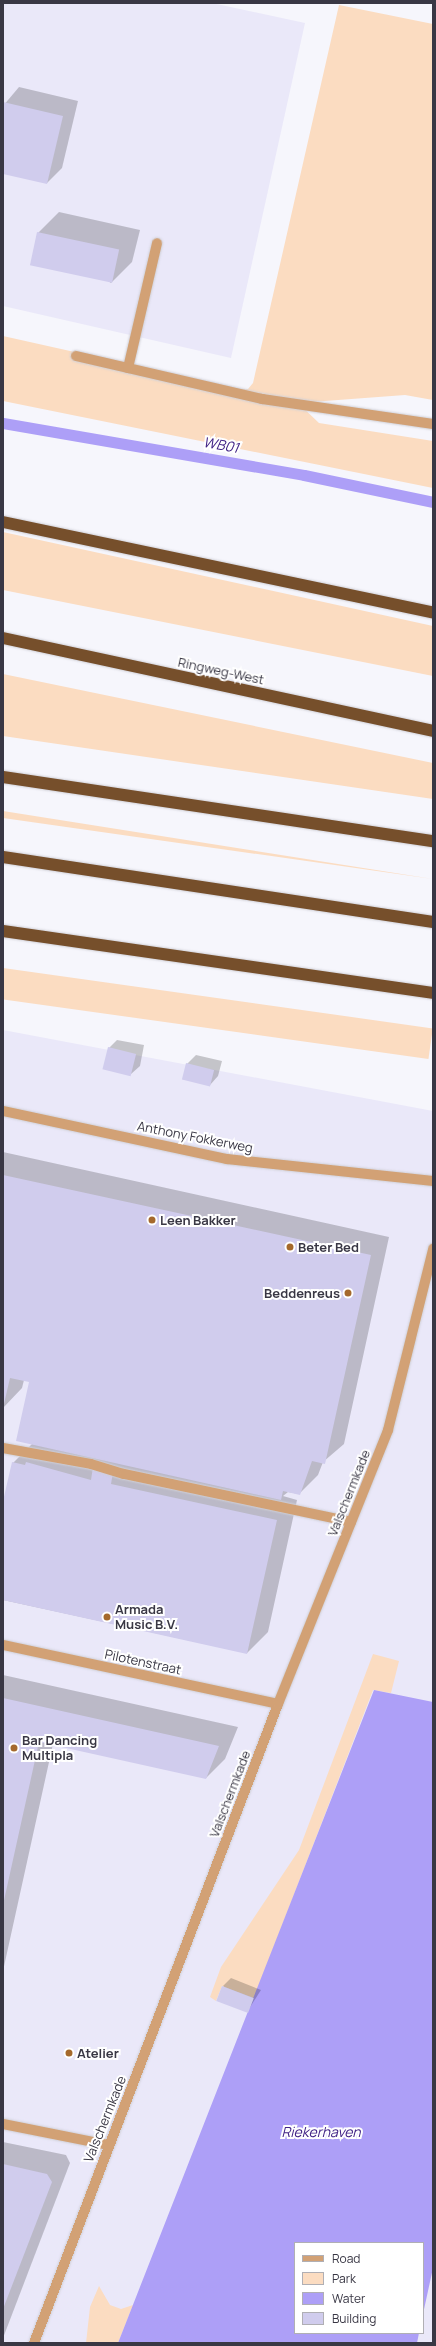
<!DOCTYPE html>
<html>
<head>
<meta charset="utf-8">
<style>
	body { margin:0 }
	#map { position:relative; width:436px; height:2346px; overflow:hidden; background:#f6f6fc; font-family:Manrope,sans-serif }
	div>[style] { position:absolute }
	.built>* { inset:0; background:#eae8f9 }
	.green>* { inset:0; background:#fbdcc1; transform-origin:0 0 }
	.water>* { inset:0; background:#ad9ff7 }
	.shadow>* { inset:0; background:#0003 }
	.stream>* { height:11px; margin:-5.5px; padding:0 5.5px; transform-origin:5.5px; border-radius:5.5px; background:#ad9ff7 }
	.building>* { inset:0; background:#d0cced; transform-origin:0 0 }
	.roads { filter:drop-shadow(0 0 1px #d0d0d7) drop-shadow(0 0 1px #d0d0d7) }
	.service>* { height:10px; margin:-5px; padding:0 5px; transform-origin:5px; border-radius:5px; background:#d2a175 }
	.minor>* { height:10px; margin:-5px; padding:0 5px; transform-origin:5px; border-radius:5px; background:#d2a175 }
	.motorway>* { height:12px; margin:-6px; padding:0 6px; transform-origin:6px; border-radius:6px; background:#764f2b }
	.dots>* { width:11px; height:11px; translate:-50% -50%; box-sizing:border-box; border:2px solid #fff; border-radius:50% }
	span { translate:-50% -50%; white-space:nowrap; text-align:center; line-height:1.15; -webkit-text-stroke:4px #fff; paint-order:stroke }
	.street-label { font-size:13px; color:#393744 }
	.poi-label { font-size:13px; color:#393744; font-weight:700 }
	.left { translate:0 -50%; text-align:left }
	.right { translate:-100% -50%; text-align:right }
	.water-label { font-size:14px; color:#402285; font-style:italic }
	.frame { position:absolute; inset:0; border:4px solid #393744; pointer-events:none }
	.legend { position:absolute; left:294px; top:2242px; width:130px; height:92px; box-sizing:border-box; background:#fff; border:1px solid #b0afb4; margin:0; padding:5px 7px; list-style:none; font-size:12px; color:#393744 }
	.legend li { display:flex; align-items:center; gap:8px; height:20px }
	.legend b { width:20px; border:1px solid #b0afb4 }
</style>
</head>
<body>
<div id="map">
	<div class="built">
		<div style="clip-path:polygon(3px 3px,212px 3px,305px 23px,231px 358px,3px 306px)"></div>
		<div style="clip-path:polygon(evenodd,3px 1030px,433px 1111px,433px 2343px,3px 2343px,3px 1030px,295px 2243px,423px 2243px,423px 2333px,295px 2333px,295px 2243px)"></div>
	</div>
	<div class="green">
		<div style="clip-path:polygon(339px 5px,433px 24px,433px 400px,405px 395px,298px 403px,319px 423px,433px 441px,433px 488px,3px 401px,3px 336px,240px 389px,248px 389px,253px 383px)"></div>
		<div style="clip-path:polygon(3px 532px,433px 626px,433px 676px,3px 590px)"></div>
		<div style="clip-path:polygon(3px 674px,433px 763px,433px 799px,3px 736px)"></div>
		<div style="clip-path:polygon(3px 811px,433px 879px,3px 818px)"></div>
		<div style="left:3px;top:968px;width:434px;height:31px;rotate:8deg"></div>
		<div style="clip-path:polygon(373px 1654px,399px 1661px,391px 1693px,373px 1690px,254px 1998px,222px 1986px,216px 2001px,210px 1997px,221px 1967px,299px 1850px)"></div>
		<div style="clip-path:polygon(99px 2286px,110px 2305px,121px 2309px,133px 2305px,118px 2343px,86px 2343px,90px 2307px)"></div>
	</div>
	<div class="water">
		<div style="clip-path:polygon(374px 1690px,433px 1702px,433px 2268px,423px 2314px,423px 2243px,295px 2243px,295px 2333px,419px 2333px,417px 2343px,118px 2343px)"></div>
	</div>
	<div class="shadow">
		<div style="clip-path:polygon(19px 87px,78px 101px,62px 168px,47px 183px,3px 173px,3px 106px)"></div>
		<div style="clip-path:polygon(59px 212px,140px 230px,132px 262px,111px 283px,38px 233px)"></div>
		<div style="clip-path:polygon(117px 1040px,144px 1045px,140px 1066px,131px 1074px,109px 1048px)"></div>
		<div style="clip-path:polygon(196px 1055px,222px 1061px,218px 1076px,210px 1085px,187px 1064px)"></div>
		<div style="clip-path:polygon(3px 1152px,389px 1237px,344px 1444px,323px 1462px,318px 1475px,299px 1494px,288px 1492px,283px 1496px,297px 1500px,268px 1632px,247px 1653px,3px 1600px,3px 1506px,13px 1463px,32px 1444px,31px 1381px,24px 1380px,22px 1388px,3px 1408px)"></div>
		<div style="clip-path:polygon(3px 1675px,238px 1727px,225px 1759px,206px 1778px,53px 1744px,3px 1971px)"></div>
		<div style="clip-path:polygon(231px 1978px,261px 1990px,247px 2012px,223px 1986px)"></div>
		<div style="clip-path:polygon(3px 2142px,66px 2155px,70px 2163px,3px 2338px)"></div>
	</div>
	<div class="stream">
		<div style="left:3px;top:423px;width:305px;rotate:9.8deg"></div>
		<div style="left:304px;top:475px;width:132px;rotate:11.8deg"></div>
	</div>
	<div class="building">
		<div style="clip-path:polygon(3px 102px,63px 116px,47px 184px,3px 174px)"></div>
		<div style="left:37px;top:232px;width:84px;height:34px;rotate:12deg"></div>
		<div style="left:108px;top:1047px;width:29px;height:23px;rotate:14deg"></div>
		<div style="left:186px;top:1063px;width:29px;height:17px;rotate:14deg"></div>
		<div style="clip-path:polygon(3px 1175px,371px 1255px,325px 1464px,312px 1461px,300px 1495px,283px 1491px,281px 1500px,16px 1441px,29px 1382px,10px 1378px,3px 1408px)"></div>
		<div style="clip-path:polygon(12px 1462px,25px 1465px,26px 1462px,91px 1480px,93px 1467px,113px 1472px,111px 1484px,277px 1520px,247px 1654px,3px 1600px,3px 1501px)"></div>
		<div style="clip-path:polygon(3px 1698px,219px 1746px,206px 1779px,39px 1742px,3px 1905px)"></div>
		<div style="left:222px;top:1986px;width:34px;height:16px;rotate:21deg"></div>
		<div style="clip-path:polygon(3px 2164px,47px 2174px,52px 2182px,3px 2309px)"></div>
	</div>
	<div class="roads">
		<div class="service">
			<div style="left:76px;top:356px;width:191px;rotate:13deg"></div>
			<div style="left:262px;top:399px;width:173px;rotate:8.3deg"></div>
			<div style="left:128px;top:368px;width:128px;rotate:-76.9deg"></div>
			<div style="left:3px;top:1448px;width:89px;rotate:10.3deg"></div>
			<div style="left:91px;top:1464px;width:34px;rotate:17deg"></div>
			<div style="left:124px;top:1474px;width:232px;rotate:11.9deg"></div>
		</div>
		<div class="minor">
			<div style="left:3px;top:1111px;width:229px;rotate:12.1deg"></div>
			<div style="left:227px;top:1159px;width:207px;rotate:6.1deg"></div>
			<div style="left:3px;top:1645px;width:281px;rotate:12.1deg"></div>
			<div style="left:3px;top:2124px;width:107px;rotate:11.3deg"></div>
			<div style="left:34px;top:2343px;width:684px;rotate:-69.1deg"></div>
			<div style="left:278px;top:1704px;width:295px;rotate:-68.1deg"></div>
			<div style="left:388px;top:1430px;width:187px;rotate:-76deg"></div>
		</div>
		<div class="motorway">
			<div style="left:3px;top:522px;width:440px;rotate:11.9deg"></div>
			<div style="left:3px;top:638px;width:440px;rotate:12.2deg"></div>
			<div style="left:3px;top:777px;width:435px;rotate:8.5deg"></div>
			<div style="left:3px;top:857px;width:435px;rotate:8.6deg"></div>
			<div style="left:3px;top:931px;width:434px;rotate:8.2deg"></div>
		</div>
	</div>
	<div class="dots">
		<div style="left:152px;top:1220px;background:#a5692c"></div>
		<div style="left:290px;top:1247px;background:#a5692c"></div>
		<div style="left:348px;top:1293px;background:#a5692c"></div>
		<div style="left:107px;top:1617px;background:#a5692c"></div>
		<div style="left:14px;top:1748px;background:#a5692c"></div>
		<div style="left:69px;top:2053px;background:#a5692c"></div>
	</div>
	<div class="street-label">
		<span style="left:221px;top:671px;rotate:12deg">Ringweg-West</span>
		<span style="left:195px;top:1137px;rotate:11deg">Anthony Fokkerweg</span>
		<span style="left:349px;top:1493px;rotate:-68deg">Valschermkade</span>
		<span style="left:143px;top:1662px;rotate:12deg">Pilotenstraat</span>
		<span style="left:230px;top:1794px;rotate:-69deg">Valschermkade</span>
		<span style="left:105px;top:2119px;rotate:-68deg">Valschermkade</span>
	</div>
	<div class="poi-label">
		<span class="left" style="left:160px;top:1220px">Leen Bakker</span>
		<span class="left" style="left:298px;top:1247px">Beter Bed</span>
		<span class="right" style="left:340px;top:1293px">Beddenreus</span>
		<span class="left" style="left:115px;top:1617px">Armada<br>Music B.V.</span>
		<span class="left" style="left:22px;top:1748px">Bar Dancing<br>Multipla</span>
		<span class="left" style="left:77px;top:2053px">Atelier</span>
	</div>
	<div class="water-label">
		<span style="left:221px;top:445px;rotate:10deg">WB01</span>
		<span style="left:321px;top:2132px">Riekerhaven</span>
	</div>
	<div class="frame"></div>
	<ul class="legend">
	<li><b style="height:5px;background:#d2a175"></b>Road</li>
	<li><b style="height:11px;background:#fbdcc1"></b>Park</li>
	<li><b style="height:11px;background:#ad9ff7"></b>Water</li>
	<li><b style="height:11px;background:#d0cced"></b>Building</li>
	</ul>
</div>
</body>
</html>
